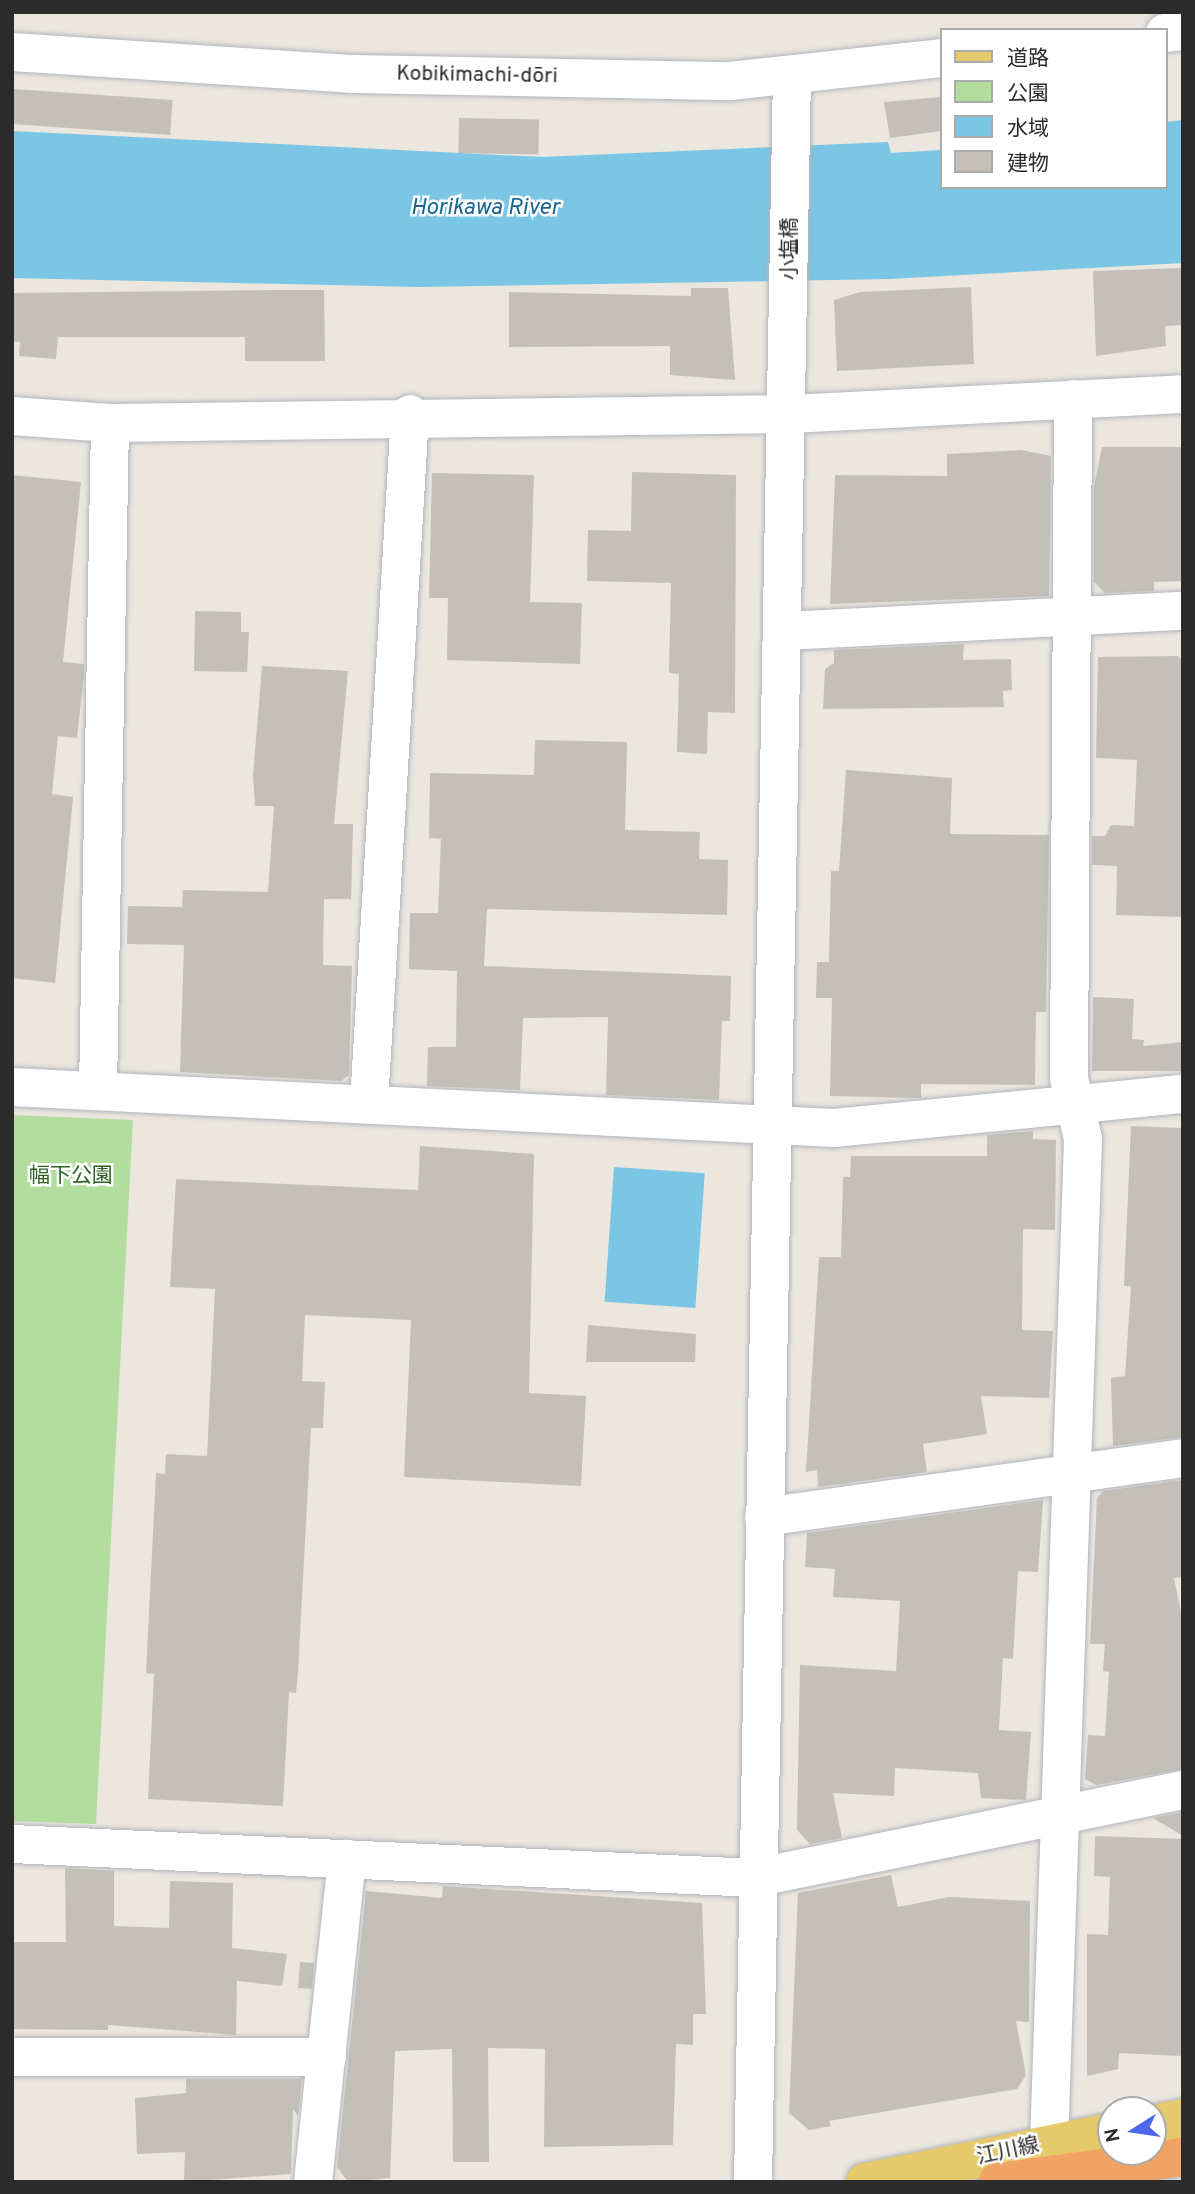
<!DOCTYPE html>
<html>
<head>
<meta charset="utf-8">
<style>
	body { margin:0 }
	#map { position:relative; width:1195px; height:2194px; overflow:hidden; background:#ebe6de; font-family:Overpass,"Noto Sans JP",sans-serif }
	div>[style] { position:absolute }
	.green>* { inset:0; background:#b3dd9f }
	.water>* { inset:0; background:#7ac6e4; transform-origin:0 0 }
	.building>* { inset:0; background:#c4c0b9; transform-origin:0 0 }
	.roads { filter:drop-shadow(0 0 2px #b1b4bd) drop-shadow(0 0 2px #b1b4bd) }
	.street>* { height:38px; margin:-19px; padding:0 19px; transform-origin:19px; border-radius:19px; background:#fff }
	.secondary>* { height:38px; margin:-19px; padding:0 19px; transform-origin:19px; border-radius:19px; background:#fff }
	.primary>* { height:38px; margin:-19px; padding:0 19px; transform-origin:19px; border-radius:19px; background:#e4ca6a }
	.highway>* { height:38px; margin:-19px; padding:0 19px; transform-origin:19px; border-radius:19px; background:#f0a364 }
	span { translate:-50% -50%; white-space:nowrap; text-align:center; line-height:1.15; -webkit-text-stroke:5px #fff; paint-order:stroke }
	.street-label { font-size:21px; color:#2b2b2b }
	.park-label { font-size:21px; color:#2d6121 }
	.water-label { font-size:23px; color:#196590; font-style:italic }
	.frame { position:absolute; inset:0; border:14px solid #2b2b2b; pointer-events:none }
	.legend { position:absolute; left:940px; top:28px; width:228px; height:161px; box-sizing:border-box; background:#fff; border:2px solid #aaa; margin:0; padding:9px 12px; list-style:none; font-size:21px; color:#2b2b2b }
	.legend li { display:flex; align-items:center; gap:14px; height:35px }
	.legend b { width:35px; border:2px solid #aaa }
	.north { position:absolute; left:1097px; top:2096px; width:70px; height:70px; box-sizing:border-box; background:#fff; border:2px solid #aaa; border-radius:50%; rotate:258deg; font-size:19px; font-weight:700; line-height:28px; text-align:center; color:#2b2b2b }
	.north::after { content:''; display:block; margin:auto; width:24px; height:32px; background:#4c67ea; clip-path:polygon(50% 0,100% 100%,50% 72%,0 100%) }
</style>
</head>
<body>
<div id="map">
	<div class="green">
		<i style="clip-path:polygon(12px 1115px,133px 1120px,96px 1824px,12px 1821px)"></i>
	</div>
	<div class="water">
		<i style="clip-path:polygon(1183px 120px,1183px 263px,889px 279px,419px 287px,12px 278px,12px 131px,542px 157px,888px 142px,891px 153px,941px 150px,941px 187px,1165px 187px,1165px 122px)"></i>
		<i style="left:614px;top:1167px;width:91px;height:135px;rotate:4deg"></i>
	</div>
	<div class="building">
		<i style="left:14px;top:89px;width:159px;height:35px;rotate:4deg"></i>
		<i style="clip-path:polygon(941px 97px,941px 131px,890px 138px,884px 102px)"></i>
		<i style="left:459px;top:118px;width:80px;height:35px;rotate:1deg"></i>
		<i style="clip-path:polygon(1183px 268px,1183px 325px,1165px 326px,1166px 346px,1096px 356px,1093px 271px)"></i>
		<i style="clip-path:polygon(971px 287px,974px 364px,837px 371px,834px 300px,860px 292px)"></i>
		<i style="clip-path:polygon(691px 288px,728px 288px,735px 380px,670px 375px,670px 346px,509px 347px,509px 292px,691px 296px)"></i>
		<i style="clip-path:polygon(275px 290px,324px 290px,325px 361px,245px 361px,245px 337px,58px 337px,56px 359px,19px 356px,20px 342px,12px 341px,12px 293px)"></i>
		<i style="clip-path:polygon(1102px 447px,1183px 447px,1183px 581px,1154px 582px,1154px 591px,1105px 593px,1094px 582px,1094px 486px)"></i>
		<i style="clip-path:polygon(1021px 450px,1051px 456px,1049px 596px,830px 604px,835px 475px,947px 476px,947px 454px)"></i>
		<i style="clip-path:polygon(632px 472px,736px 475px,735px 713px,708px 712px,707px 754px,677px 752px,679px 674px,669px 673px,671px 583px,587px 581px,588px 530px,631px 531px)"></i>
		<i style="clip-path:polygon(432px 473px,534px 475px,530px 602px,582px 603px,580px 664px,447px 660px,448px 598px,429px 598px)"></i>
		<i style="clip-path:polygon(12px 475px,81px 482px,63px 662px,84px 664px,84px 674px,77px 738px,58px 736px,52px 794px,73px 797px,55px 983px,12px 978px)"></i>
		<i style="clip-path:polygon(195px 611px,241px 612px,241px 632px,249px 632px,247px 672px,194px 671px)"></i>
		<i style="clip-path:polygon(964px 644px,963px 660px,1011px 659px,1012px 690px,1003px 691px,1004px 707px,823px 709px,825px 669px,834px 663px,834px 650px)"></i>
		<i style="clip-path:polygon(1178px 656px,1183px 661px,1183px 917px,1116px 915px,1117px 866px,1092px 865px,1092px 836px,1105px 836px,1111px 825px,1134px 826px,1137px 760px,1096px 758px,1098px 657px)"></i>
		<i style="clip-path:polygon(262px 666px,348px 671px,334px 824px,353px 824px,351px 899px,324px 899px,323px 965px,352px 966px,349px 1075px,341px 1081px,180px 1072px,184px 945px,127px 944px,128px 906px,182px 907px,183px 890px,268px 892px,274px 806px,255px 806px,253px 776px)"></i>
		<i style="clip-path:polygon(535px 740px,627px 742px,625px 830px,700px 832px,699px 859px,728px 860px,727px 915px,487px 909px,484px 966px,731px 976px,730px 1021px,722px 1021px,719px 1100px,606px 1095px,608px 1017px,523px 1018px,520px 1090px,427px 1086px,428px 1047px,456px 1047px,457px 971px,409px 969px,410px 913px,438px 913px,441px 839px,429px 838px,430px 773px,534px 775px)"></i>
		<i style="clip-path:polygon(846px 770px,952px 778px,950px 834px,1049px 835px,1046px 1012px,1036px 1012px,1035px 1085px,921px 1084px,921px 1098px,830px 1096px,832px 998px,816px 998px,817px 962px,829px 962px,831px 871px,839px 871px)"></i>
		<i style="clip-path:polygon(1093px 997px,1134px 999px,1132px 1039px,1144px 1040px,1143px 1046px,1183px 1042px,1183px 1071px,1092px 1071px)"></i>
		<i style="clip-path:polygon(1131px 1126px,1183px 1128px,1183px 1437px,1113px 1446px,1111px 1378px,1125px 1376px,1131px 1286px,1124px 1286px)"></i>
		<i style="clip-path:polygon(1033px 1131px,1033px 1139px,1056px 1140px,1055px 1230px,1023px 1229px,1022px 1330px,1053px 1331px,1049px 1398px,981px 1396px,987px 1434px,923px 1444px,927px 1472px,818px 1487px,817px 1470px,806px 1472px,819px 1257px,841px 1257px,843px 1177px,850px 1177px,851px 1156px,987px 1156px,987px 1135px)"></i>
		<i style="clip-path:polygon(420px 1146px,534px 1154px,529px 1393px,586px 1396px,581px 1486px,404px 1477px,411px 1320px,305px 1315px,302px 1381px,325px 1382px,323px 1428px,311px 1428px,298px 1673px,296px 1693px,289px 1692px,283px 1806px,148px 1799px,154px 1674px,146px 1673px,156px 1473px,165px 1474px,166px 1454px,207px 1456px,215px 1289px,170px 1287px,176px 1179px,418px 1190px)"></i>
		<i style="clip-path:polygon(588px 1325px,696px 1334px,695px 1362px,586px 1362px)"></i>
		<i style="clip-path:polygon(1183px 1480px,1183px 1577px,1174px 1578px,1183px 1622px,1183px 1769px,1096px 1785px,1085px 1779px,1088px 1735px,1105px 1736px,1109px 1672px,1103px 1671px,1105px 1644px,1090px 1644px,1097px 1498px,1103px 1491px)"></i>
		<i style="clip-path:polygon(1043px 1500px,1038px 1572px,1018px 1571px,1013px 1659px,1003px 1658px,999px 1730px,1031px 1732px,1026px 1800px,981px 1798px,978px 1773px,895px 1768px,894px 1796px,833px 1793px,842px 1838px,810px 1844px,797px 1830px,800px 1665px,896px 1671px,900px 1601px,833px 1597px,835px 1569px,805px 1567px,807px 1533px)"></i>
		<i style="clip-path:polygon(1183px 1812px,1183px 1836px,1153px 1818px)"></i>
		<i style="clip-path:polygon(1095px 1836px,1183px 1839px,1183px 2056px,1119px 2053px,1118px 2069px,1087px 2076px,1087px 1934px,1108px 1935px,1110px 1877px,1094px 1876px)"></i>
		<i style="clip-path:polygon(65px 1868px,114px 1871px,114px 1926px,169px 1928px,170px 1881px,233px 1883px,232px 1948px,287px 1954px,282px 1986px,237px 1981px,236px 2035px,108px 2025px,108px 2030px,12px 2029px,12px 1942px,66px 1942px)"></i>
		<i style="clip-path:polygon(891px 1875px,898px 1907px,949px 1897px,1030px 1901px,1029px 2022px,1016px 2021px,1026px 2075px,1017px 2089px,829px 2121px,831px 2126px,809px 2130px,789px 2113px,798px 1893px)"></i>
		<i style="clip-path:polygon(443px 1886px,702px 1903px,706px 2014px,693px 2014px,693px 2045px,676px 2044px,673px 2145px,544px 2147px,545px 2049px,488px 2048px,489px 2162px,453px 2162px,452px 2049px,395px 2051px,390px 2178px,348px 2182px,337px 2167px,366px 1891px,442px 1898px)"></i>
		<i style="left:300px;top:1962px;width:14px;height:26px;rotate:4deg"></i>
		<i style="clip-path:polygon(186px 2079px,302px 2079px,298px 2116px,293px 2109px,291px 2174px,184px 2182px,185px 2152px,137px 2154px,135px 2098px,186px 2093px)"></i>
	</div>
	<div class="roads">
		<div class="street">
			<i style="left:784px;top:631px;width:400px;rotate:-2.9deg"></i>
			<i style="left:12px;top:1087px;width:823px;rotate:2.86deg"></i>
			<i style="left:834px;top:1128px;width:351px;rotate:-5.6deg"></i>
			<i style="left:98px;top:1090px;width:667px;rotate:-88.97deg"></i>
			<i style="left:369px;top:1103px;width:690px;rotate:-86.59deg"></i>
			<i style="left:764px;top:1517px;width:423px;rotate:-8deg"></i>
			<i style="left:12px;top:1844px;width:743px;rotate:2.62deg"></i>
			<i style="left:754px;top:1878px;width:438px;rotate:-11.6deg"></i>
			<i style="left:12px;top:2057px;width:315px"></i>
			<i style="left:1049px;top:2144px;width:1006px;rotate:-88.06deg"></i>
			<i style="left:1083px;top:1139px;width:63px;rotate:-102.9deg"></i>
			<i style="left:1069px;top:1078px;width:679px;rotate:-89.66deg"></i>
			<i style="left:313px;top:2182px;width:325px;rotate:-84deg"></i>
		</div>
		<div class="secondary">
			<i style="left:1165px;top:33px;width:18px;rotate:-6deg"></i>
			<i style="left:12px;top:52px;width:343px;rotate:3.7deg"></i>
			<i style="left:354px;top:74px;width:376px;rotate:1.1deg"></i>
			<i style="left:730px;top:81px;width:212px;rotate:-6.2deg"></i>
			<i style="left:12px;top:416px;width:98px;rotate:4.1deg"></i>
			<i style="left:110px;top:423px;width:680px;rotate:-0.76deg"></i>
			<i style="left:790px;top:414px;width:394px;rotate:-2.9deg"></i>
			<i style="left:753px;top:2182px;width:2107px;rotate:-88.94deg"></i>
		</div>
		<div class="primary">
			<i style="left:1153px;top:2124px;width:31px;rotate:-11deg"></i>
			<i style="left:865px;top:2182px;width:251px;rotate:-11.5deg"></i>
		</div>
		<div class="highway">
			<i style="left:998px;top:2182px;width:187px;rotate:-7.7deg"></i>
		</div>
	</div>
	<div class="street-label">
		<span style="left:477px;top:76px;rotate:1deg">Kobikimachi-dōri</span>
		<span style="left:791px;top:249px;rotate:-90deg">小塩橋</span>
		<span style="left:1008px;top:2152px;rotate:-12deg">江川線</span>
	</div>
	<div class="park-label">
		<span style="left:71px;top:1177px">幅下公園</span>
	</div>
	<div class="water-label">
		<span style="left:485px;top:209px">Horikawa River</span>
	</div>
	<div class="frame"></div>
	<ul class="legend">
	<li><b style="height:9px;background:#e4ca6a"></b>道路</li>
	<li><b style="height:19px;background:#b3dd9f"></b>公園</li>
	<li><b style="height:19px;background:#7ac6e4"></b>水域</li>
	<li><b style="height:19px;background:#c4c0b9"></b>建物</li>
	</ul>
	<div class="north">N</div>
</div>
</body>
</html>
